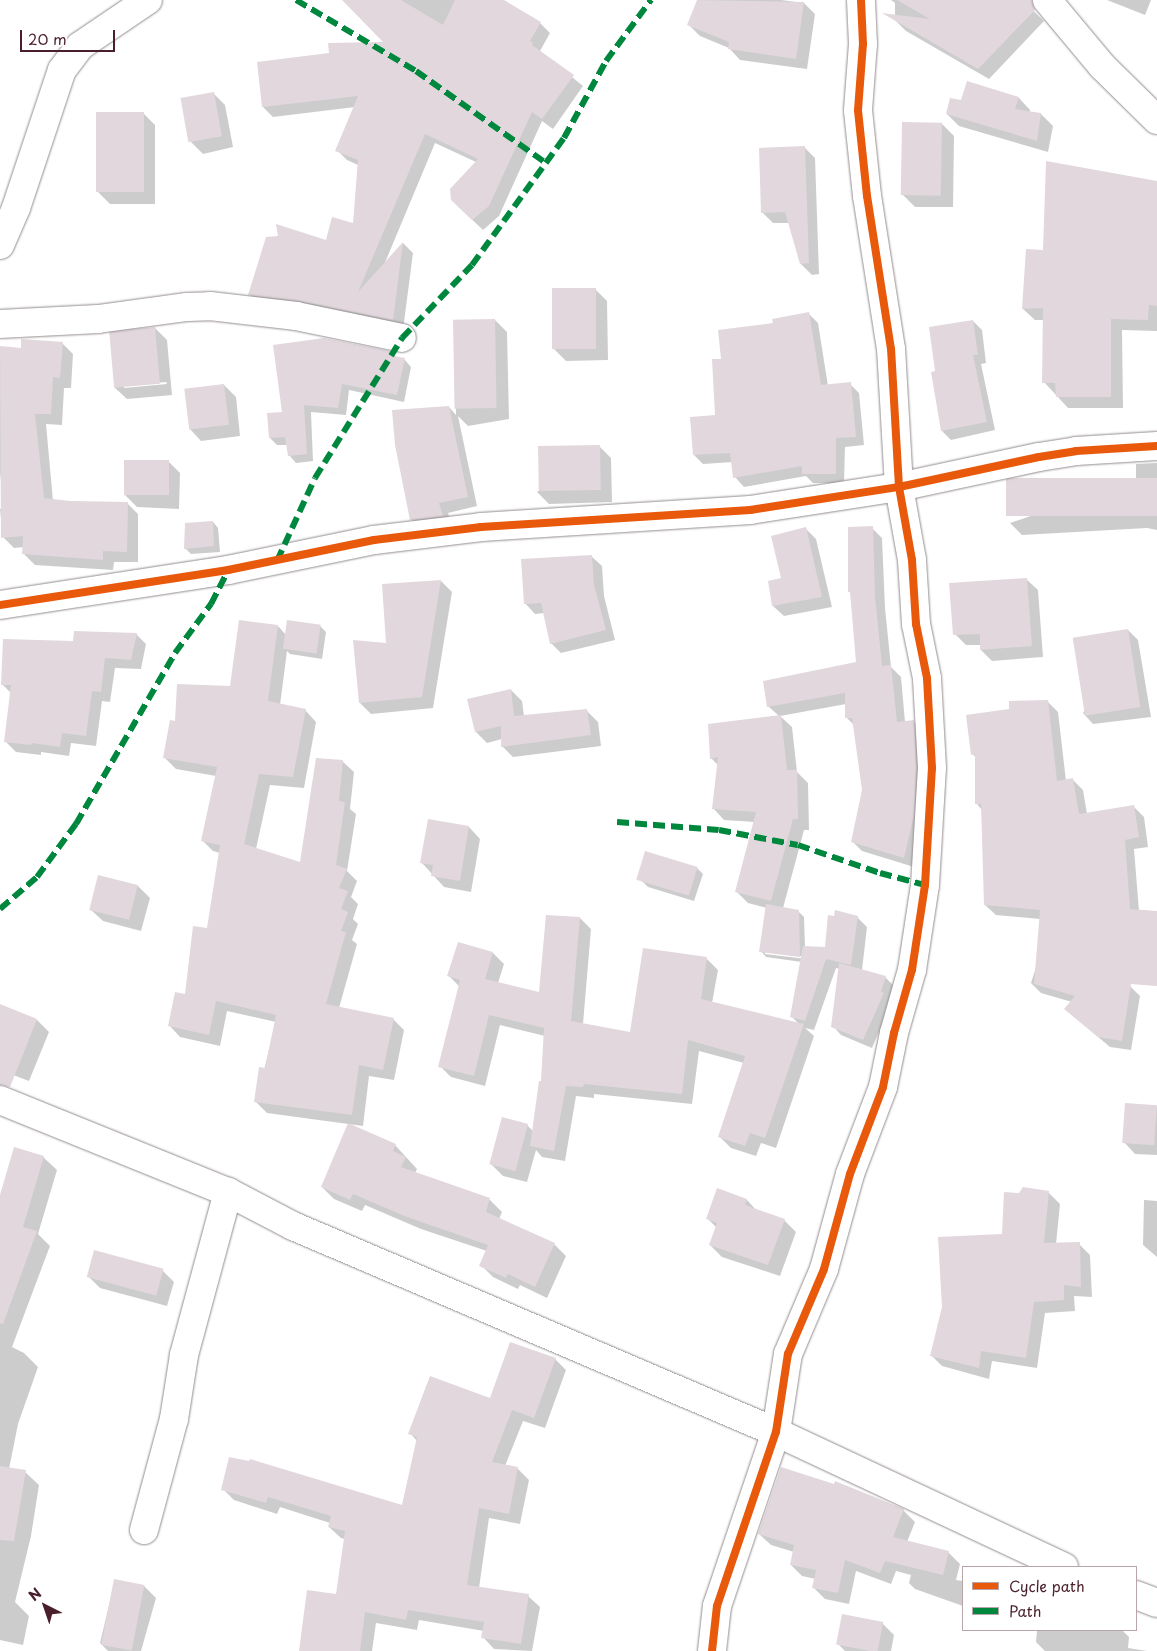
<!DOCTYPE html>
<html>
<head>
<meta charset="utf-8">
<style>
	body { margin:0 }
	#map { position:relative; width:1157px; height:1651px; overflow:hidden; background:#fff; font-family:"Playpen Sans",sans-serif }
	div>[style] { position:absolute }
	.shadow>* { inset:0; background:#0003 }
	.building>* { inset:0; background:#e1d7dd; transform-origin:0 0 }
	.roads { filter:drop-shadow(0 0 1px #948c8e) drop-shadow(0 0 1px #948c8e) }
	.minor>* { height:28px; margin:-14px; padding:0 14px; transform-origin:14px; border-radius:14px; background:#fff }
	.quiet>* { height:6px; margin-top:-3px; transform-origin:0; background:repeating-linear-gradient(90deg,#00873e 0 12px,transparent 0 18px) }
	.cycleway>* { height:8px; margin:-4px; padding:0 4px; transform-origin:4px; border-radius:4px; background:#e8590c }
	span { translate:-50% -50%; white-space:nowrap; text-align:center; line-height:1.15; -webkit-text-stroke:4px #fff; paint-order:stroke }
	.legend { position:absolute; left:962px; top:1566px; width:175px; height:65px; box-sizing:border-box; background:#fff; border:1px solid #b7a5aa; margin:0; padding:6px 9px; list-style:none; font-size:15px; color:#4a1f2b }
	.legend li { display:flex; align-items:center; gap:10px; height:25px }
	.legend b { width:25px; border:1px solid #b7a5aa }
	.north { position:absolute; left:20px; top:1581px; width:50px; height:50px; -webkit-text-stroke:4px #fff; paint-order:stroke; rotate:319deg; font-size:14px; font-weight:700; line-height:20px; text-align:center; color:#4a1f2b }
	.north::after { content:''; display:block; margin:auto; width:18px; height:22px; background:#4a1f2b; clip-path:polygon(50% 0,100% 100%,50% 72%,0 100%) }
	.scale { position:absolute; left:20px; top:30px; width:95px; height:22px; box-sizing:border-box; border:2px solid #4a1f2b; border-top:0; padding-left:6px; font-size:15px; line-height:18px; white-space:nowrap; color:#4a1f2b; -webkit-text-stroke:4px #fff; paint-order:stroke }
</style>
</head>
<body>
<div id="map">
	<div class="shadow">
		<i style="clip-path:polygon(349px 0,487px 0,540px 23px,550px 33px,540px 51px,583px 86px,553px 129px,542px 121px,499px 216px,483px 230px,462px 210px,476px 162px,435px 143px,384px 265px,403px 243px,413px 253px,403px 330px,259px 304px,249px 294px,354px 225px,358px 165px,347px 160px,337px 150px,355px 107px,273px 117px,263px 107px,330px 55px,386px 43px)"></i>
		<i style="clip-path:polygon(698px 0,781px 0,804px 3px,815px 14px,807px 69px,740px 60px,729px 48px,700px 36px,689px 25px)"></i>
		<i style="clip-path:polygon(891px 0,1022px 0,1044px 21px,989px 79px,906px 31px,895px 20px,895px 3px)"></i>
		<i style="clip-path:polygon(1107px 0,1151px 0,1145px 15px)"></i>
		<i style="clip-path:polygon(213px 93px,225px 105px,233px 147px,203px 154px,191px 142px)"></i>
		<i style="clip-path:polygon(1019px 98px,1030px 110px,1030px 113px,1041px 114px,1053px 126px,1048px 152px,959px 126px,947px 114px,962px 101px)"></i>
		<i style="clip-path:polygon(143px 113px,155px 125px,155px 204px,110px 204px,98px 192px)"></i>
		<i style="clip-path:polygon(942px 124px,954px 136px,953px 207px,915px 207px,903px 195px)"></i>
		<i style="clip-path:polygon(804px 147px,815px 158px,819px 274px,812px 275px,801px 264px,789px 223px,773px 223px,762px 212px)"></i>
		<i style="clip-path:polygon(1157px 182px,1157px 331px,1122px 330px,1123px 408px,1068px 408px,1044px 382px,1044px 320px,1035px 320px,1023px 309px,1044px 251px)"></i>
		<i style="clip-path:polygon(595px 289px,607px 301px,608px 360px,566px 361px,554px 349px)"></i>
		<i style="clip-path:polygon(809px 314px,818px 323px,828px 386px,850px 384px,859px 393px,864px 445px,845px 447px,844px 483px,813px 483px,806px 476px,744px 487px,735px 477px,733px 462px,703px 464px,694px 455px,716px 416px,722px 360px,774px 325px)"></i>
		<i style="clip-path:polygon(495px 320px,507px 332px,509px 419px,468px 426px,458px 416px,477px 506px,448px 513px,452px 525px,421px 529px,411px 519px,449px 407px,456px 415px,455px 321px)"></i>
		<i style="clip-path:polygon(973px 321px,982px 330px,986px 363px,981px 364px,995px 430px,951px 440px,942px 431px,932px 373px,936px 373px)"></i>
		<i style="clip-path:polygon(evenodd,155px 328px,167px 340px,172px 395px,127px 399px,115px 388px,155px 328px,166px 382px,167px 384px,124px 388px,124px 386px,166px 382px)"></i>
		<i style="clip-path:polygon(62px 343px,73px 354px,71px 388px,64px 388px,62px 425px,46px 424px,53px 501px,127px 503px,138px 514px,138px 562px,114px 562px,113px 570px,35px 565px,24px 554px,24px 547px,14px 548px,3px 537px,0 509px,4px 508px,0 472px,0 348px,22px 349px)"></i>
		<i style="clip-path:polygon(389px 353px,394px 357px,404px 359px,411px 367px,404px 402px,349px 390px,346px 415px,311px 412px,313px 461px,296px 463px,289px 455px,288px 445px,277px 445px,270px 438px,283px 413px)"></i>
		<i style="clip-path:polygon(224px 385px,236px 397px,240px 436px,201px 441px,190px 429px)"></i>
		<i style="clip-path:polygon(599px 446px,611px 458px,612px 502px,549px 504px,537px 492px)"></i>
		<i style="clip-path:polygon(168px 461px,180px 473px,179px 509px,137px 507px,125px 495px)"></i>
		<i style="clip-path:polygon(1157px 463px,1157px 530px,1147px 528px,1022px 535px,1010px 523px,1136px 480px,1136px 464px)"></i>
		<i style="clip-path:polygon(213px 522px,218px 528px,220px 552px,191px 554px,185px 548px)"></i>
		<i style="clip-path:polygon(evenodd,872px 528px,882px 538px,885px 608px,891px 667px,901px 677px,905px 722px,913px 721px,923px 731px,914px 867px,862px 851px,852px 841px,863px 790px,854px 725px,847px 718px,846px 704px,780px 716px,792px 727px,797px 772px,808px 783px,809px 830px,804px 830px,783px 908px,798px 911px,804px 917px,805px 947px,826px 948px,857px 917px,867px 927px,862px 970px,885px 977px,894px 986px,892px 1002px,872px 1048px,841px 1035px,833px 1026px,840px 969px,836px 968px,814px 1030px,805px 1028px,814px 1036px,776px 1148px,761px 1143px,756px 1156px,731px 1148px,720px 1137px,744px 1063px,699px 1051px,692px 1104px,594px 1094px,594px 1098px,576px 1096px,565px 1161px,542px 1157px,536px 1150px,527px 1182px,503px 1176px,491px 1164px,527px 1125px,533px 1131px,543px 1083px,545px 1036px,500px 1025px,485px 1086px,451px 1077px,440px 1066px,460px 987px,449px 976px,493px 953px,504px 964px,498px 983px,540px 993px,580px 918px,591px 929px,583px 1024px,631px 1033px,707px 959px,718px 970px,712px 1003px,799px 1024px,792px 1017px,802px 962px,766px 957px,761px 951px,767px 908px,748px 903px,736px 891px,755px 822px,724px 820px,713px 808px,718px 765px,711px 758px,779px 716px,768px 706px,858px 663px,851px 594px,849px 591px,872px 528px,765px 951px,806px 957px,806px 959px,765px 954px,765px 951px)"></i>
		<i style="clip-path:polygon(806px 529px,816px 539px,832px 607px,784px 616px,773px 606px,782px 579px)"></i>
		<i style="clip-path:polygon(591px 556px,602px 566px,604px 596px,615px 640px,561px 653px,551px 643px,544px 613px,535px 614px,525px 603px)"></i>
		<i style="clip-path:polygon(1026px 579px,1038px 590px,1043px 657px,992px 661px,981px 650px,981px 645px,966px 645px,955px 634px)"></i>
		<i style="clip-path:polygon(441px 581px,452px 592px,433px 708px,371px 714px,360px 703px,387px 644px)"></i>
		<i style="clip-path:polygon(278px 626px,286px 635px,320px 626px,326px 632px,322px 659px,290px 654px,287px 651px,280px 705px,305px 710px,316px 722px,304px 788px,270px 785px,256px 849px,301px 863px,342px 761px,354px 772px,350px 809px,356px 814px,347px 871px,357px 881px,351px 897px,358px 904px,353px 919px,358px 924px,352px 940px,357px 944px,339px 1008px,393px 1019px,404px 1030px,394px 1080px,369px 1076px,363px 1126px,267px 1113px,256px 1102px,276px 1022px,227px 1011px,220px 1046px,180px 1037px,169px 1025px,186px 996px,208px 929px,220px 853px,213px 851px,202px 840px,216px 776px,176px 769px,165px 758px,177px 722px,232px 687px)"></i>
		<i style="clip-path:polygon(1128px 630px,1138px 640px,1151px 717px,1093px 724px,1083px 713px)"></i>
		<i style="clip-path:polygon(136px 634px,146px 644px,141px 669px,115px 668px,110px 702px,102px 701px,96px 746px,71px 743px,69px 756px,41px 752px,41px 755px,16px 752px,6px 742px,11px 693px,2px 684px,75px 643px)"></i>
		<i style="clip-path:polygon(511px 690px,522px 701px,524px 716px,587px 711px,598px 722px,601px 746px,513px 757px,502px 746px,502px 739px,487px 743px,476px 732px)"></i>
		<i style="clip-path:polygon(1048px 702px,1058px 712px,1066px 781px,1073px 780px,1083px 790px,1087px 814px,1134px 807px,1144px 817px,1148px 847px,1134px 849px,1139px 911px,1157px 912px,1157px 980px,1111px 981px,1130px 986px,1140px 996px,1131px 1050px,1110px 1047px,1065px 1009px,1072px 1002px,1041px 993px,1031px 983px,1037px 964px,1040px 919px,996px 915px,985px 905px,982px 810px,977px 804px,976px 758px,973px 754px,1010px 710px)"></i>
		<i style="clip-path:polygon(469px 827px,480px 839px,471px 892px,444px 887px,422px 863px)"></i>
		<i style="clip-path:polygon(697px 868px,703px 874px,694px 901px,648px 887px,642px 881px)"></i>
		<i style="clip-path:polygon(138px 886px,150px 898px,141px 931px,103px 921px,91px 910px)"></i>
		<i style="clip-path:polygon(0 1005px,37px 1020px,49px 1032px,29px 1081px,0 1070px)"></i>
		<i style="clip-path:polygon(1126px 1105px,1157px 1107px,1157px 1155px,1135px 1154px,1124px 1142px)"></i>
		<i style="clip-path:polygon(395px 1145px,417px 1169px,415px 1173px,490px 1200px,502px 1212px,499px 1219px,554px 1244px,566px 1256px,547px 1298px,520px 1285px,518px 1289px,493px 1277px,481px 1265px,487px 1251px,421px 1229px,365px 1205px,362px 1211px,334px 1199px,322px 1187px)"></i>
		<i style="clip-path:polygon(43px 1157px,57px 1170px,38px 1234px,50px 1246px,12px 1347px,24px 1353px,38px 1367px,18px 1424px,9px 1469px,25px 1472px,39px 1485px,31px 1536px,15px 1602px,29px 1616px,23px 1645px,0 1640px,0 1199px)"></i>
		<i style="clip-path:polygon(718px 1190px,747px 1200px,757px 1211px,784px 1220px,796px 1232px,780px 1276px,722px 1257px,710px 1245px,717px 1228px,708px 1219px)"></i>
		<i style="clip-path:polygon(1048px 1192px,1060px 1204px,1056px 1244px,1079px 1244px,1090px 1255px,1092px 1297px,1074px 1296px,1075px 1311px,1045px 1313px,1037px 1368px,992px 1361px,989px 1379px,942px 1366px,931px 1355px,1003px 1235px)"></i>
		<i style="clip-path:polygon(1144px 1200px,1157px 1201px,1157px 1257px,1143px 1245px)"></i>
		<i style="clip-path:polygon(162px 1270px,174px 1282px,167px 1306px,100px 1288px,88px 1276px)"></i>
		<i style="clip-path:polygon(555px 1359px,566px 1370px,545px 1428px,523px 1421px,505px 1466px,518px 1469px,529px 1480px,520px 1524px,489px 1518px,479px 1588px,528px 1596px,540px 1607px,532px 1651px,494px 1649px,483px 1637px,484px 1631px,419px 1620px,417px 1630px,376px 1623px,372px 1651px,300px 1651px,337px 1595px,345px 1539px,341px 1538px,329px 1527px,330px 1523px,280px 1507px,277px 1514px,234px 1500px,223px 1489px,402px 1507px,417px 1441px,410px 1433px,491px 1400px)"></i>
		<i style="clip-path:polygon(903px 1510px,915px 1522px,907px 1542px,948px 1552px,960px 1564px,956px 1580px,963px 1581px,963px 1606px,915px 1589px,909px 1583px,911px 1575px,896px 1571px,891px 1584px,856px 1571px,849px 1604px,825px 1599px,814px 1588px,816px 1579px,802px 1576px,791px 1565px,794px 1552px,771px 1545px,759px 1534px)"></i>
		<i style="clip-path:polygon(115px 1580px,144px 1586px,156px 1598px,141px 1651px,108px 1651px,100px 1643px)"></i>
		<i style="clip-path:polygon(882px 1623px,894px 1635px,891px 1651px,845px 1651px,838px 1644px)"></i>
		<i style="clip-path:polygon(1037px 1630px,1122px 1630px,1129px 1637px,1128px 1648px,1147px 1651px,1045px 1651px,1036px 1642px)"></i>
	</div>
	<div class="building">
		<i style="clip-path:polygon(342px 0,401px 0,443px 25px,455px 0,504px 0,541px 22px,530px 41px,533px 43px,532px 45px,574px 75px,542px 119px,532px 112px,489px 206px,472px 220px,451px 200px,450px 189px,478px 159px,425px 134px,358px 292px,403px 242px,393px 320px,299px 301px,248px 295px,266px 237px,278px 236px,276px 224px,326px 240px,332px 217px,353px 223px,358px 160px,335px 151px,358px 96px,262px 107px,257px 62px,329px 53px,328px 43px,383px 42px)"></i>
		<i style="clip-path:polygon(697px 0,804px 2px,796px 59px,728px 49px,729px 42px,687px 25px)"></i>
		<i style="clip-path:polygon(897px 0,1032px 0,1035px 10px,978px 69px,882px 13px,930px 19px)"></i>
		<i style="clip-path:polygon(967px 81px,1019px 97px,1015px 109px,1041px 113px,1037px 141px,946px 114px,950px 98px,961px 100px)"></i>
		<i style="left:214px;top:92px;width:45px;height:34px;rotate:80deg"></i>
		<i style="left:96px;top:112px;width:48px;height:80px"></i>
		<i style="left:902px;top:122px;width:40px;height:73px;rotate:1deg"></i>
		<i style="clip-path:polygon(805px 146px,809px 263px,800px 264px,785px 212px,761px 213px,759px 148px)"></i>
		<i style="clip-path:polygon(1046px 161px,1157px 181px,1157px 306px,1149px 305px,1148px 320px,1111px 319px,1111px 397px,1056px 397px,1055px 383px,1042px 383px,1043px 308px,1022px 309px,1026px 249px,1043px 250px)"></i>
		<i style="left:596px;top:288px;width:61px;height:44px;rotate:90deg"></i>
		<i style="clip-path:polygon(809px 312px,821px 385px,851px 382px,856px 437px,836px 438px,836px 474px,802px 474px,802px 466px,733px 478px,730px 453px,693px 455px,690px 417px,715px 415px,712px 359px,721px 359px,718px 330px,773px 323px,772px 319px)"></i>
		<i style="left:495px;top:319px;width:89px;height:42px;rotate:89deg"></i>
		<i style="clip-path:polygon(973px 320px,978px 355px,973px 355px,987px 422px,941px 431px,931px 372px,935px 371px,929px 327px)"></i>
		<i style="left:155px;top:327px;width:57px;height:46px;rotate:85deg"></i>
		<i style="clip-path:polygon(324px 338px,390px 351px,389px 355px,405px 358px,397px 395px,342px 384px,338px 408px,304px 405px,307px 454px,288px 456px,285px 437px,269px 438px,267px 413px,282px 412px,273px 345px)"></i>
		<i style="clip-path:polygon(21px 339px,63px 342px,60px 378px,53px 377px,51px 414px,35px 414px,44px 498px,70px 501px,128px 502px,127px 552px,103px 551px,103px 560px,22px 554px,23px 536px,1px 538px,0 346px,21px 348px)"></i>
		<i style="left:224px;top:384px;width:41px;height:40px;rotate:83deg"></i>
		<i style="clip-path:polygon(449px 406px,468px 497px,439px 503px,443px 516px,410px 520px,395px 445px,392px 410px)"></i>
		<i style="left:600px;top:445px;width:45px;height:62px;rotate:89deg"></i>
		<i style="left:124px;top:460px;width:45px;height:35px"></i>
		<i style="left:1157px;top:478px;width:38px;height:151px;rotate:90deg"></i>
		<i style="clip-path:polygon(213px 521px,214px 546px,184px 549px,185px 523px)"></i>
		<i style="clip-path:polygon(873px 526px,875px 597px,882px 666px,891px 665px,897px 722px,914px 720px,916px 768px,914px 815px,904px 858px,851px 842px,862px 790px,852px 718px,845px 718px,845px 693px,767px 707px,763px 681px,856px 662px,850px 592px,848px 592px,848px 527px)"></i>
		<i style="clip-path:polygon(806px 527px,822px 597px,772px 606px,768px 581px,781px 578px,771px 536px)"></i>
		<i style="clip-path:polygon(592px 555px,594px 585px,606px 630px,550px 644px,541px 603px,524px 604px,521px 559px)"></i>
		<i style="clip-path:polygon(1027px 578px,1032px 646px,980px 650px,980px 634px,953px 635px,949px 583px)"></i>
		<i style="clip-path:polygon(441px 580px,422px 697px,359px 703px,353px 640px,386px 643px,382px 584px)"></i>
		<i style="clip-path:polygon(239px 620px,278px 625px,268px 701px,306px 709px,293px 777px,259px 774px,244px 844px,300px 862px,316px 758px,343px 760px,339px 801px,345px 802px,336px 865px,347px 869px,339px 888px,348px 891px,341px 909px,348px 912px,341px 931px,346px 932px,326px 1004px,394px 1018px,383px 1070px,359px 1065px,352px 1115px,254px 1102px,259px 1067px,265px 1068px,276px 1015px,216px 1001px,209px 1035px,168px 1026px,175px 992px,185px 994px,193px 926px,207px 928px,220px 845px,201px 841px,217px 767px,163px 758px,170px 720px,175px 721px,177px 684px,230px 686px)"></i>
		<i style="left:287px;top:620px;width:34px;height:29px;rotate:8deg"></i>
		<i style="left:1128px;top:629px;width:79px;height:56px;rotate:81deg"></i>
		<i style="clip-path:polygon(74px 631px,137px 633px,131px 660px,105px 658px,101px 692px,92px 691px,86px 736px,62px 733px,60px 747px,32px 743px,31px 745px,4px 742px,11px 685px,1px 685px,3px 639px,73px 641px)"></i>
		<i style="clip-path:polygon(511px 689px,514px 716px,587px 709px,591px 735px,501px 747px,501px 726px,475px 732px,467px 699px)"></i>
		<i style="clip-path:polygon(1048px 700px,1057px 781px,1073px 778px,1079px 814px,1134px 805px,1139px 837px,1125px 840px,1130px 909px,1157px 911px,1157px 986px,1131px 984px,1122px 1041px,1098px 1037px,1064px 1009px,1075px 996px,1034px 984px,1040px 910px,984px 905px,981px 804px,975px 804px,975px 754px,971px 755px,966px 715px,1009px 709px,1009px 701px)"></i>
		<i style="clip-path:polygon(781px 715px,787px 770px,797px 770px,798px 819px,793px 819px,771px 901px,735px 892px,756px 812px,712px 809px,718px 757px,710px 759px,708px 724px)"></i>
		<i style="clip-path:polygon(428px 819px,469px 826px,460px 881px,431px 876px,433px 865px,420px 863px)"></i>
		<i style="left:645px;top:851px;width:55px;height:30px;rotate:17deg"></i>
		<i style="left:98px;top:875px;width:41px;height:36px;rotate:14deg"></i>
		<i style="clip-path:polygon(766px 904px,799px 910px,800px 957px,759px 952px)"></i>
		<i style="clip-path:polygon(835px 910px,858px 916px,851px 965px,826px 959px,805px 1021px,790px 1017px,803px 946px,825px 947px,828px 915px,834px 916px)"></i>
		<i style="clip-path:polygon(546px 915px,580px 917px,571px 1021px,630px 1032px,643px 948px,707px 957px,701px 999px,804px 1024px,765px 1138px,750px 1133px,745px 1146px,718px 1137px,745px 1056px,688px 1040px,682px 1094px,584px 1084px,583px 1087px,566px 1086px,554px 1151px,530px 1146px,539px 1081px,541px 1081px,544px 1028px,489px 1015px,474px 1076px,438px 1067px,460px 980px,447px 976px,458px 942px,493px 952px,485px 979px,539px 992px)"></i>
		<i style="clip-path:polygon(839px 963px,886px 976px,881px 992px,884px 993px,863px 1040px,831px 1027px)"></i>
		<i style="clip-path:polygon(0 1004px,37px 1019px,10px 1087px,0 1085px)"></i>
		<i style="left:1125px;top:1103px;width:32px;height:40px;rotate:4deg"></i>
		<i style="left:502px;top:1117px;width:27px;height:49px;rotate:15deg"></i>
		<i style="clip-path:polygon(348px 1123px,396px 1144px,393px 1151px,406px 1157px,401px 1167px,490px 1198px,486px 1212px,555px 1243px,535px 1287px,508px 1274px,506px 1278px,479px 1266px,488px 1245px,407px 1217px,353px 1194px,350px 1200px,321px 1187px)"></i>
		<i style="clip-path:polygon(14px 1147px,44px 1156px,23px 1227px,37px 1231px,3px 1324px,0 1323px,0 1195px)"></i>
		<i style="clip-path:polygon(1023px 1187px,1049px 1191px,1044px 1243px,1080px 1242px,1081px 1287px,1064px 1285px,1064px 1300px,1034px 1302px,1026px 1358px,981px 1351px,979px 1368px,930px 1356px,942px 1307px,938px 1237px,1002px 1234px,1004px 1192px,1019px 1193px)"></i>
		<i style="clip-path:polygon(717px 1188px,747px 1199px,745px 1205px,785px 1219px,768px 1265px,709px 1245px,717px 1223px,706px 1219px)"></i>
		<i style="left:94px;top:1250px;width:72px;height:28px;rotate:15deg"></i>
		<i style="clip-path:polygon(510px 1342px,556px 1358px,534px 1418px,512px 1410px,492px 1462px,518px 1467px,509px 1514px,479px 1508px,467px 1585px,529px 1594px,521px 1644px,481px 1638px,484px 1622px,408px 1610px,406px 1620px,365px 1612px,360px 1651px,299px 1651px,307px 1590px,336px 1594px,345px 1531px,328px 1527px,331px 1516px,268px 1497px,266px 1503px,221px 1490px,229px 1457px,249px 1461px,250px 1459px,402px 1505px,417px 1437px,408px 1434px,430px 1376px,490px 1398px)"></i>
		<i style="clip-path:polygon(0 1466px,26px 1470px,14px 1541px,0 1540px)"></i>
		<i style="clip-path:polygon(781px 1467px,834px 1484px,835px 1481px,904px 1509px,893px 1537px,949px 1551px,943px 1575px,885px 1561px,880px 1573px,845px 1560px,838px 1593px,812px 1588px,816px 1570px,790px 1565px,794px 1545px,758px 1534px)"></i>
		<i style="left:114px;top:1579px;width:31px;height:67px;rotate:11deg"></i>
		<i style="left:842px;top:1614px;width:42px;height:31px;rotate:11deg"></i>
	</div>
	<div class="roads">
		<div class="minor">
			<i style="left:1047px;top:0;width:86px;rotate:50.2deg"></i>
			<i style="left:1102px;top:66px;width:77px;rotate:44.5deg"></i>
			<i style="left:0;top:245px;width:40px;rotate:-66.6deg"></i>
			<i style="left:16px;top:208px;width:145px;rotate:-71.6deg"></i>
			<i style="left:62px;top:70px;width:30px;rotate:-53deg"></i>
			<i style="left:80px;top:46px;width:82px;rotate:-34.1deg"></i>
			<i style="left:0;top:324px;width:98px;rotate:-2.9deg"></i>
			<i style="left:98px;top:319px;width:90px;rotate:-7.7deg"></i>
			<i style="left:187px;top:307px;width:23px;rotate:-2deg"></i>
			<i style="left:210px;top:306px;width:87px;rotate:6.6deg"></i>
			<i style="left:296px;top:316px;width:108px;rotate:11.7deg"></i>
			<i style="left:0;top:605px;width:231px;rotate:-8.7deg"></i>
			<i style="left:228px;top:570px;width:149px;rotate:-11.6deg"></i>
			<i style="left:374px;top:540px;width:108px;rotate:-6.9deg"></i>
			<i style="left:481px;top:527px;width:270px;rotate:-3.6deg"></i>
			<i style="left:750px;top:510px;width:151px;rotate:-8.8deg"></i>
			<i style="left:899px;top:487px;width:143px;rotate:-12.1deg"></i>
			<i style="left:1039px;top:457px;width:37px;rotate:-9deg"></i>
			<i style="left:1076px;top:451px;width:81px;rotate:-3.5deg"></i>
			<i style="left:0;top:1100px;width:246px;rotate:22deg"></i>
			<i style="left:228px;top:1192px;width:73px;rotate:27.6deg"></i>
			<i style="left:293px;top:1226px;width:525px;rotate:23.1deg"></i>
			<i style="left:776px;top:1432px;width:318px;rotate:25.1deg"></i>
			<i style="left:144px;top:1530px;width:115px;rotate:-74.9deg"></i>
			<i style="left:174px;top:1419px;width:65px;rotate:-81.1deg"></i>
			<i style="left:184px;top:1355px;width:169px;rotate:-74.9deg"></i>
			<i style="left:1136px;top:1595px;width:22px;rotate:21deg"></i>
			<i style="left:712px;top:1651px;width:45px;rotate:-83.7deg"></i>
			<i style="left:717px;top:1606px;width:184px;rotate:-71.3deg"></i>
			<i style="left:776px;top:1432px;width:79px;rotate:-81.3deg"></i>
			<i style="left:788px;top:1354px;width:92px;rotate:-67deg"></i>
			<i style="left:824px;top:1269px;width:98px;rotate:-74.7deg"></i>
			<i style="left:850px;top:1174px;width:93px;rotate:-69.2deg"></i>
			<i style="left:883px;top:1087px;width:55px;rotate:-78.5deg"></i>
			<i style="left:894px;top:1033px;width:66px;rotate:-74.1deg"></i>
			<i style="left:912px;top:970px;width:86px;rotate:-81.3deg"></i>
			<i style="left:925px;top:885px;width:117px;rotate:-86.6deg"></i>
			<i style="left:932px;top:768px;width:90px;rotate:-93.2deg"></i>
			<i style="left:927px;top:678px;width:55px;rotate:-101.5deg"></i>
			<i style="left:916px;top:624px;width:64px;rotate:-93.6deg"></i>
			<i style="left:912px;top:560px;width:74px;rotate:-100.1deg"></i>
			<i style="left:899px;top:487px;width:138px;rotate:-93.3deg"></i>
			<i style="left:891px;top:349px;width:155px;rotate:-98.9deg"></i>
			<i style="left:867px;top:196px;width:86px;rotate:-96deg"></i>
			<i style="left:858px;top:110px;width:66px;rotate:-85.7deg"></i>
			<i style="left:863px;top:44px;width:44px;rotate:-92.6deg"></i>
		</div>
	</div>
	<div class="quiet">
		<i style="left:296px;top:0;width:139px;rotate:30.6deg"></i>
		<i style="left:416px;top:71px;width:159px;rotate:35.3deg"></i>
		<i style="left:277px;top:561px;width:91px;rotate:-65.4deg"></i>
		<i style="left:315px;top:478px;width:165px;rotate:-58.1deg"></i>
		<i style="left:402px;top:338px;width:101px;rotate:-46.2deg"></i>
		<i style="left:472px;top:265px;width:157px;rotate:-54.1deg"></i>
		<i style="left:564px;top:138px;width:88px;rotate:-61.4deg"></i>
		<i style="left:606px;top:61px;width:76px;rotate:-53.6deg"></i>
		<i style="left:617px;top:822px;width:102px;rotate:4.5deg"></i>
		<i style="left:719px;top:830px;width:80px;rotate:10.8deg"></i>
		<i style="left:798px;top:845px;width:87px;rotate:18.9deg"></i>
		<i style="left:880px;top:873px;width:47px;rotate:14.9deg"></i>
		<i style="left:0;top:909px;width:49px;rotate:-40.9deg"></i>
		<i style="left:37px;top:877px;width:66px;rotate:-53.7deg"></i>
		<i style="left:76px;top:824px;width:198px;rotate:-59.9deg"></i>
		<i style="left:175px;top:653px;width:61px;rotate:-53.7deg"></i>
		<i style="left:211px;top:604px;width:38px;rotate:-63deg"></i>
	</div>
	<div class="cycleway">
		<i style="left:0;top:605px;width:231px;rotate:-8.7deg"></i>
		<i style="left:228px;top:570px;width:149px;rotate:-11.6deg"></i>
		<i style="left:374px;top:540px;width:108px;rotate:-6.9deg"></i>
		<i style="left:481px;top:527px;width:270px;rotate:-3.6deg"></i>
		<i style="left:750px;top:510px;width:151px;rotate:-8.8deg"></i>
		<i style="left:899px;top:487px;width:143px;rotate:-12.1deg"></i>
		<i style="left:1039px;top:457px;width:37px;rotate:-9deg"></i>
		<i style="left:1076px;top:451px;width:81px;rotate:-3.5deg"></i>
		<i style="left:712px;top:1651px;width:45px;rotate:-83.7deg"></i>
		<i style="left:717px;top:1606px;width:184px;rotate:-71.3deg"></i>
		<i style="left:776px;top:1432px;width:79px;rotate:-81.3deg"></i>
		<i style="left:788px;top:1354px;width:92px;rotate:-67deg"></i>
		<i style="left:824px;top:1269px;width:98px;rotate:-74.7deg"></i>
		<i style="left:850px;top:1174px;width:93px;rotate:-69.2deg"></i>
		<i style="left:883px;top:1087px;width:55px;rotate:-78.5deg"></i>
		<i style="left:894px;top:1033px;width:66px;rotate:-74.1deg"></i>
		<i style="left:912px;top:970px;width:86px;rotate:-81.3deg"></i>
		<i style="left:925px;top:885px;width:117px;rotate:-86.6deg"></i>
		<i style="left:932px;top:768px;width:90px;rotate:-93.2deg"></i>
		<i style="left:927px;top:678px;width:55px;rotate:-101.5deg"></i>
		<i style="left:916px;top:624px;width:64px;rotate:-93.6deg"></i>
		<i style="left:912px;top:560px;width:74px;rotate:-100.1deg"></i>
		<i style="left:899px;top:487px;width:138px;rotate:-93.3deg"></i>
		<i style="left:891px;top:349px;width:155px;rotate:-98.9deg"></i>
		<i style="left:867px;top:196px;width:86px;rotate:-96deg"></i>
		<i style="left:858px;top:110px;width:66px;rotate:-85.7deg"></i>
		<i style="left:863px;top:44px;width:44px;rotate:-92.6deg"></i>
	</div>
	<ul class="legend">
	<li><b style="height:6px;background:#e8590c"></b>Cycle path</li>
	<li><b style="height:6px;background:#00873e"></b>Path</li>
	</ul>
	<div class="north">N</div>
	<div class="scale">20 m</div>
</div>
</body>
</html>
